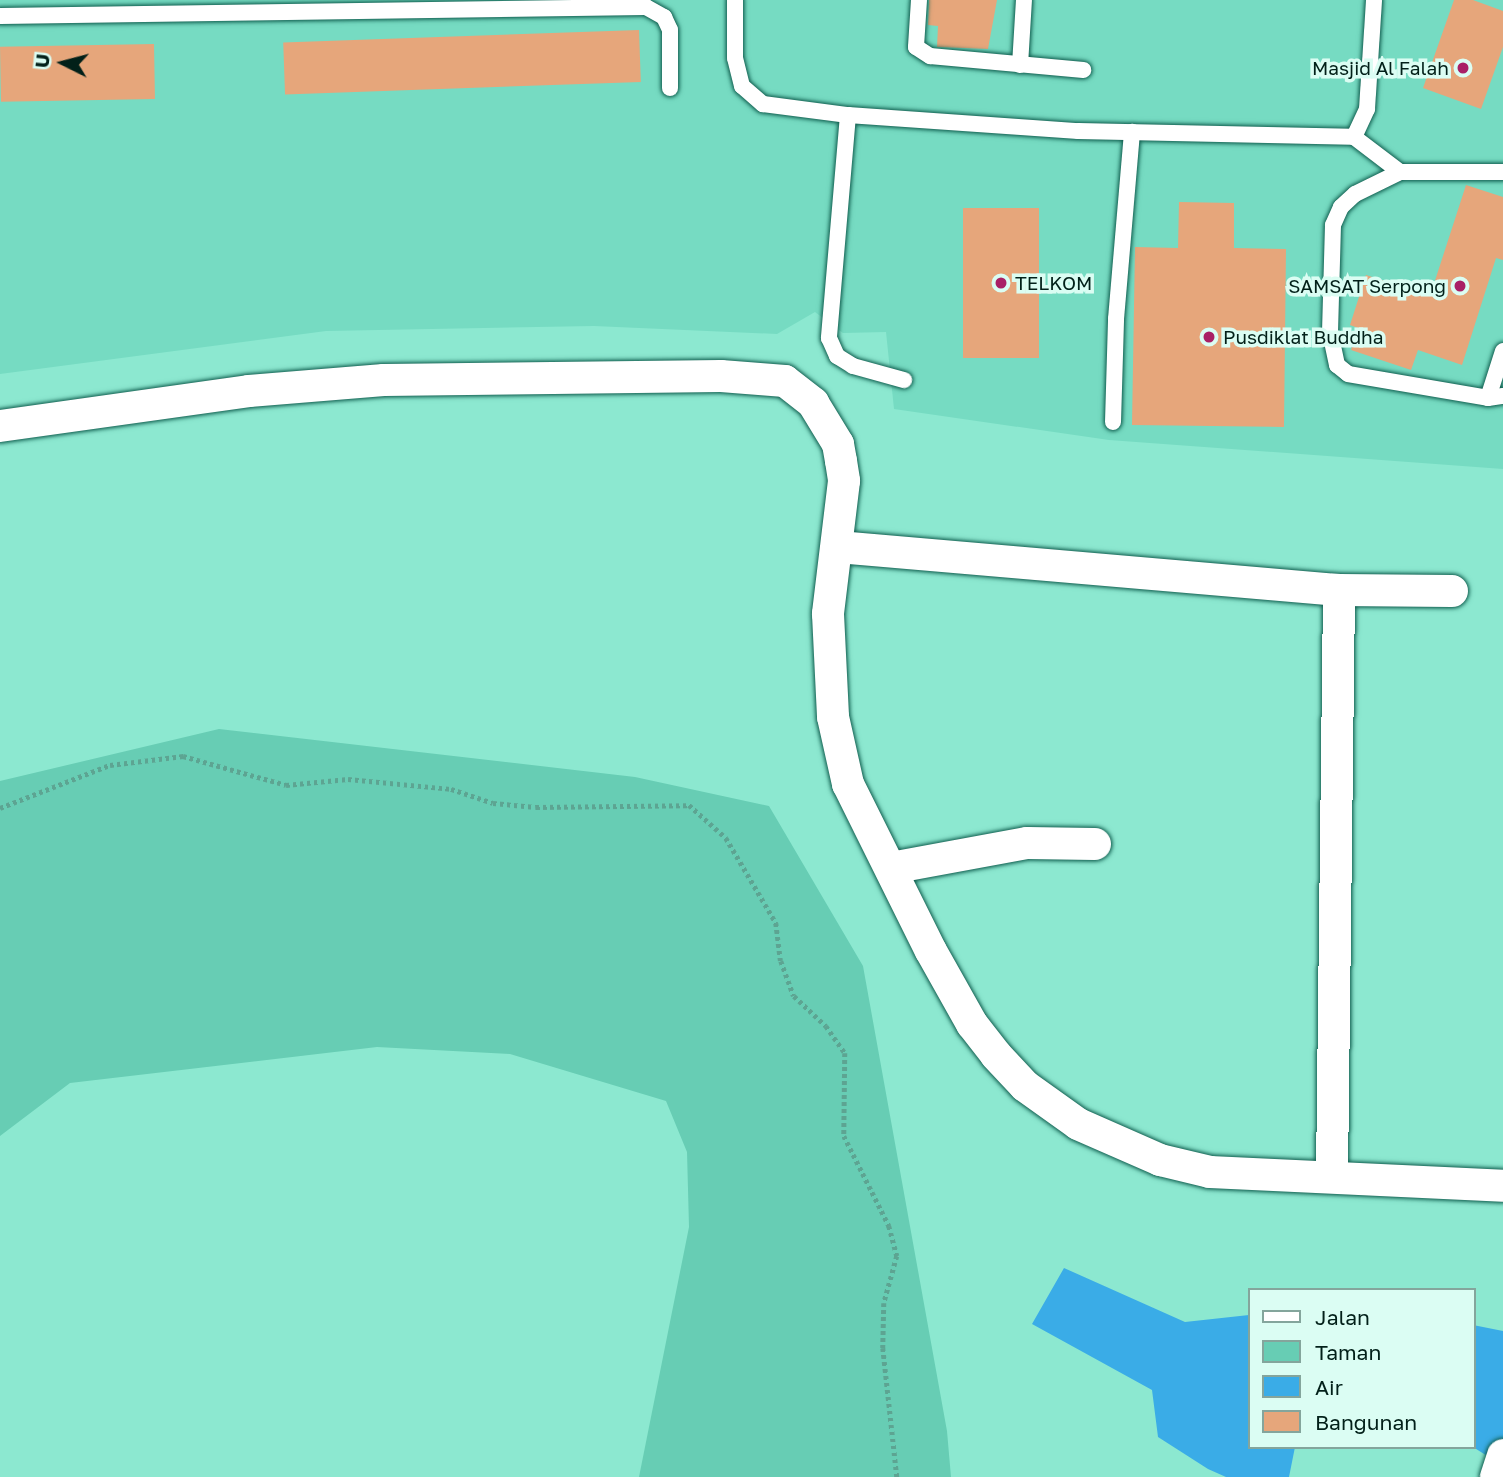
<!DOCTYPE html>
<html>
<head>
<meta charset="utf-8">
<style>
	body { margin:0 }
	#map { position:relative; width:1503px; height:1477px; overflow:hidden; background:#8ce8d0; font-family:"Golos Text",sans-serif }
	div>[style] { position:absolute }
	.built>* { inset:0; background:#76dbc2 }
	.green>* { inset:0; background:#67cdb4 }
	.water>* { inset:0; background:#3aace7 }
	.building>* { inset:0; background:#e6a67b; transform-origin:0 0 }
	.path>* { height:4.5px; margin-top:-2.25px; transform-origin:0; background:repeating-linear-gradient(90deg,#5da492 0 3.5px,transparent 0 7px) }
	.roads { filter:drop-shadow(0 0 2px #105e4f) drop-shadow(0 0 2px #105e4f) }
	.service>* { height:16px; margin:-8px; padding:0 8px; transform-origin:8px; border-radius:8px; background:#fff }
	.minor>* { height:32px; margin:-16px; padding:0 16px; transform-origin:16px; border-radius:16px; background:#fff }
	.dots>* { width:19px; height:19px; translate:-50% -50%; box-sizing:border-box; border:4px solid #dbfdf3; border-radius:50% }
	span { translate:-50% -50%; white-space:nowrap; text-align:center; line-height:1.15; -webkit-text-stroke:7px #dbfdf3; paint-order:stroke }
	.poi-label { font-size:19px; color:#022019 }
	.right { translate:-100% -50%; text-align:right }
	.left { translate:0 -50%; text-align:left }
	.legend { position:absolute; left:1248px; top:1288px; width:228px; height:161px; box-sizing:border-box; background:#dbfdf3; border:2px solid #84a59c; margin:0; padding:9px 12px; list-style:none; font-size:21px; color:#022019 }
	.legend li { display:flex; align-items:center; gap:14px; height:35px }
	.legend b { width:35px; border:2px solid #84a59c }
	.north { position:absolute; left:28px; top:28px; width:70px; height:70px; -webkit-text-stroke:5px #dbfdf3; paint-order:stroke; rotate:276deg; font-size:19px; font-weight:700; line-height:28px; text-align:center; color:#022019 }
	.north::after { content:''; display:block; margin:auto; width:24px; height:32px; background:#022019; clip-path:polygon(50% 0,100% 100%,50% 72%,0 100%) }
</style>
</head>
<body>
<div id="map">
	<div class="built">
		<i style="clip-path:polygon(0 0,1503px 0,1503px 469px,1109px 440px,894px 409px,886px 332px,843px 333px,815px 312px,777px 334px,594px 326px,326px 331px,0 374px)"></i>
	</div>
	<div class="green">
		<i style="clip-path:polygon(219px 729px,635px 777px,769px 806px,863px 966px,947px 1431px,951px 1477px,639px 1477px,689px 1227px,687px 1152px,666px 1101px,510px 1054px,377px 1047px,70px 1083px,0 1136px,0 781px)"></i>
	</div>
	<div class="water">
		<i style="clip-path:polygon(1064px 1268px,1185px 1322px,1249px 1315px,1249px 1447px,1295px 1447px,1289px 1477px,1226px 1477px,1208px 1469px,1158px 1437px,1152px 1390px,1032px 1324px)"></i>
		<i style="clip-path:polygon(1473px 1325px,1503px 1331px,1503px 1466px,1473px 1447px)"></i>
	</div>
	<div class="building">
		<i style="clip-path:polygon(929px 0,997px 0,988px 49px,937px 47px,938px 26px,928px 25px)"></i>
		<i style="clip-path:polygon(1454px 0,1473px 0,1503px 11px,1503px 47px,1481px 109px,1423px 88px)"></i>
		<i style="left:639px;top:30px;width:52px;height:356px;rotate:88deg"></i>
		<i style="left:154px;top:44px;width:55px;height:154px;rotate:89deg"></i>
		<i style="clip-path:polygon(1466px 185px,1503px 197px,1503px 260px,1496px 258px,1462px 365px,1418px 350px,1411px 370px,1351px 350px,1358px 328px,1350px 325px,1366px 275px,1430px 296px)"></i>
		<i style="clip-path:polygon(1179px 202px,1234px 203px,1234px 248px,1286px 249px,1284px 427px,1132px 425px,1135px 247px,1178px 248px)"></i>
		<i style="left:963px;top:208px;width:76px;height:150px"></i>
	</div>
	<div class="path">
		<i style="left:0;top:808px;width:118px;rotate:-21.4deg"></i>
		<i style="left:110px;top:765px;width:74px;rotate:-7deg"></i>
		<i style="left:183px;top:756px;width:107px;rotate:15.7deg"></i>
		<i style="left:286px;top:785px;width:62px;rotate:-5.5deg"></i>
		<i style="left:348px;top:779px;width:103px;rotate:5.5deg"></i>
		<i style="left:451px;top:789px;width:44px;rotate:18.4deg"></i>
		<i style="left:493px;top:803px;width:43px;rotate:5.3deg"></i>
		<i style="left:536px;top:807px;width:153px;rotate:-0.7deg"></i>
		<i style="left:689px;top:805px;width:50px;rotate:41.7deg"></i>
		<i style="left:726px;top:838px;width:99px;rotate:59.5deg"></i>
		<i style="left:776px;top:923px;width:38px;rotate:83deg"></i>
		<i style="left:781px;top:961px;width:37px;rotate:70deg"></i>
		<i style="left:794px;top:996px;width:44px;rotate:43.2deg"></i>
		<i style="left:826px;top:1026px;width:33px;rotate:55deg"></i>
		<i style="left:845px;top:1053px;width:83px;rotate:90.7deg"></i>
		<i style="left:844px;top:1136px;width:101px;rotate:63.4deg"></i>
		<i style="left:889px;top:1226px;width:31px;rotate:75deg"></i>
		<i style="left:897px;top:1256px;width:49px;rotate:105.5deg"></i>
		<i style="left:884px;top:1303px;width:45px;rotate:91.3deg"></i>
		<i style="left:883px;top:1348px;width:130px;rotate:83.8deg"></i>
	</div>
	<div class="roads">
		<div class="service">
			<i style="left:735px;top:0;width:58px;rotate:90deg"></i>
			<i style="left:735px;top:58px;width:29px;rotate:76deg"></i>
			<i style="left:742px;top:86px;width:28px;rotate:41deg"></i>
			<i style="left:763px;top:104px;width:86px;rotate:7.4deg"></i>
			<i style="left:848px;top:115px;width:231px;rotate:4deg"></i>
			<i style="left:1078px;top:131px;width:276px;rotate:1.2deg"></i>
			<i style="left:1354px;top:137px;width:31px;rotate:-65deg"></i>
			<i style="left:1367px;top:109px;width:109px;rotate:-86.3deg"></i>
			<i style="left:919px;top:0;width:47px;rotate:93.7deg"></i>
			<i style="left:916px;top:47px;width:17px;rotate:33deg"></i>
			<i style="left:930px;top:56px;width:154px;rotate:5.2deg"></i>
			<i style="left:0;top:16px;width:646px;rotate:-0.8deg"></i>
			<i style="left:646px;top:7px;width:21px;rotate:29deg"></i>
			<i style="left:664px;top:17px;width:14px;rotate:65deg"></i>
			<i style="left:670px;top:30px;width:58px;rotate:90deg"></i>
			<i style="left:1020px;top:65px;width:65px;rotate:-86.5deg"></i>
			<i style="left:848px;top:115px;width:224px;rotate:94.9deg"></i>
			<i style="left:829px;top:338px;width:20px;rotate:66deg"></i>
			<i style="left:837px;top:356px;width:19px;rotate:32deg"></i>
			<i style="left:853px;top:366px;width:53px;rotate:15.4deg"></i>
			<i style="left:1354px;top:137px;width:58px;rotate:37.3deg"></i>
			<i style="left:1400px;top:172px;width:103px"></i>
			<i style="left:1400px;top:172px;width:50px;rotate:153.9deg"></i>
			<i style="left:1355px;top:194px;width:19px;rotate:137deg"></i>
			<i style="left:1341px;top:207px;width:20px;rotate:114deg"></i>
			<i style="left:1333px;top:225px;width:107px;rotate:91.6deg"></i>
			<i style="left:1330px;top:332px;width:34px;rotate:78deg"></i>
			<i style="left:1337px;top:365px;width:14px;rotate:39deg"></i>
			<i style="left:1348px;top:374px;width:142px;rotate:9.7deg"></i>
			<i style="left:1503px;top:351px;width:49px;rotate:107.7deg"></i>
			<i style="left:1488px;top:398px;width:15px;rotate:-8deg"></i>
			<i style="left:1113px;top:422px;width:103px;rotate:-88.3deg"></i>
			<i style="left:1116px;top:319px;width:188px;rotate:-85.1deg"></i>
		</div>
		<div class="minor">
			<i style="left:0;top:426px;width:251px;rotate:-8deg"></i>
			<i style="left:249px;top:391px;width:135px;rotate:-4.7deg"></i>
			<i style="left:384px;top:380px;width:337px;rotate:-0.7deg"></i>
			<i style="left:721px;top:376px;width:64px;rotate:4.5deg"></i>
			<i style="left:785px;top:381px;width:36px;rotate:38deg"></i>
			<i style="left:813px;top:403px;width:48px;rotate:58.6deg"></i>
			<i style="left:838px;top:444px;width:17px;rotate:80deg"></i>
			<i style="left:841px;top:461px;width:20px;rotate:81deg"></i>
			<i style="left:844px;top:481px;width:134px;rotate:96.9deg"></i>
			<i style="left:828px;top:614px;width:103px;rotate:87.2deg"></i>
			<i style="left:833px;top:717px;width:69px;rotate:77.4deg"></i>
			<i style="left:848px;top:784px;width:186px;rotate:63.6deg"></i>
			<i style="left:931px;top:951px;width:84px;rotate:60.7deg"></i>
			<i style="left:972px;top:1024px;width:39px;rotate:52deg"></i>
			<i style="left:996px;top:1055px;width:42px;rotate:46.9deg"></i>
			<i style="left:1025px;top:1086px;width:65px;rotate:35.6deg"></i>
			<i style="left:1078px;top:1124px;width:90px;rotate:23.7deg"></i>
			<i style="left:1160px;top:1160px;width:51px;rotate:13.5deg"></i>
			<i style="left:1210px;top:1172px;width:293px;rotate:2.7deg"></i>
			<i style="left:838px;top:547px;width:503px;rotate:4.91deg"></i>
			<i style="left:1339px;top:590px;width:113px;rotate:0.5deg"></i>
			<i style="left:891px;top:868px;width:138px;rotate:-10.4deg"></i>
			<i style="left:1027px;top:843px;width:68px;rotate:0.8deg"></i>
			<i style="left:1332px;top:1175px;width:585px;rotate:-89.31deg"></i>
			<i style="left:1496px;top:1477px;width:23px;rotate:-72deg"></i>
		</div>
	</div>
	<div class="dots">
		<i style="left:1463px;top:68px;background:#a92066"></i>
		<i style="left:1001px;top:283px;background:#a92066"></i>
		<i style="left:1460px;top:286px;background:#a92066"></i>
		<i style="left:1209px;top:337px;background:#a92066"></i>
	</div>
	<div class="poi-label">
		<span class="right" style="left:1449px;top:68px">Masjid Al Falah</span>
		<span class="left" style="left:1015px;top:283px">TELKOM</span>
		<span class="right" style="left:1446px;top:286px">SAMSAT Serpong</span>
		<span class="left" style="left:1223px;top:337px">Pusdiklat Buddha</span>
	</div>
	<ul class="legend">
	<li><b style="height:9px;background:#fff"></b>Jalan</li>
	<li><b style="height:19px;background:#67cdb4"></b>Taman</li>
	<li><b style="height:19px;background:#3aace7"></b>Air</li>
	<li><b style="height:19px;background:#e6a67b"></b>Bangunan</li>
	</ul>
	<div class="north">U</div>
</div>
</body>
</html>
